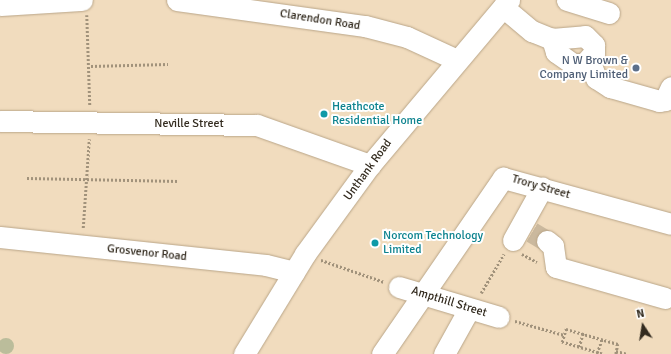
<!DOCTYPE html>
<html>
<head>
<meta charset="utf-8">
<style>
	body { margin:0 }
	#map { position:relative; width:671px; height:354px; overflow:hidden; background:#f1dcbe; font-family:Signika,sans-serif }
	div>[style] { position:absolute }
	.green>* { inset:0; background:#bbbd9b }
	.round { border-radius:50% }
	.minor-tunnel>* { height:21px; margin-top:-10.5px; transform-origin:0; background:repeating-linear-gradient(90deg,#cbb99e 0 21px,transparent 0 31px) }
	.path>* { height:2.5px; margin-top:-1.25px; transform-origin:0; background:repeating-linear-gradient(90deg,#a1927b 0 2px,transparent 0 4px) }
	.roads { filter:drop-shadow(0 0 1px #b9a588) drop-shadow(0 0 1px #b9a588) }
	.minor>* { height:21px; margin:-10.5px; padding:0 10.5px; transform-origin:10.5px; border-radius:10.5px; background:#fff }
	.dots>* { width:11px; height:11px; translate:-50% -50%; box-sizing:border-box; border:2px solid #fff; border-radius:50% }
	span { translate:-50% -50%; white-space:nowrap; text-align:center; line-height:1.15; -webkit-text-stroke:4px #fff; paint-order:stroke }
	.street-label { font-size:12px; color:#332b1f }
	.service-label { font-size:12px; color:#4e5e75 }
	.right { translate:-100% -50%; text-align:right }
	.culture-label { font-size:12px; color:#0d838f }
	.left { translate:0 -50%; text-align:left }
	.north { position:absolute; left:623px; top:306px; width:40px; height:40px; -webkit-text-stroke:3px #fff; paint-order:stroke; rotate:348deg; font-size:11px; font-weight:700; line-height:16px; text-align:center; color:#332b1f }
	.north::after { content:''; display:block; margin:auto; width:14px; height:18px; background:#332b1f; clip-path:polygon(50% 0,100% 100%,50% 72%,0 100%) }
</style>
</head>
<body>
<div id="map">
	<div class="green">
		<i class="round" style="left:-2px;top:338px;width:16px;height:16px"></i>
	</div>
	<div class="minor-tunnel">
		<i style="left:532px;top:232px;width:17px;rotate:31deg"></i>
	</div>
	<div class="path">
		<i style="left:87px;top:15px;width:91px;rotate:88.1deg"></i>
		<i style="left:91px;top:66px;width:77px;rotate:-1.5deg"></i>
		<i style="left:27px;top:178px;width:152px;rotate:1.1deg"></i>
		<i style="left:83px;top:228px;width:89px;rotate:-86.1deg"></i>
		<i style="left:522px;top:254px;width:17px;rotate:28deg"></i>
		<i style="left:321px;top:260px;width:67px;rotate:19.2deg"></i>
		<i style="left:481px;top:293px;width:45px;rotate:-59.5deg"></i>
		<i style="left:515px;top:321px;width:51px;rotate:15.9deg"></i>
		<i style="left:579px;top:347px;width:15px;rotate:-74deg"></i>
		<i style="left:616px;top:351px;width:12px;rotate:14deg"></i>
		<i style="left:597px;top:353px;width:15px;rotate:-70deg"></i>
		<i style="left:602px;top:354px;width:42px;rotate:-163.3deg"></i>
		<i style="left:562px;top:342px;width:14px;rotate:-73deg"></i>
		<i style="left:566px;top:329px;width:54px;rotate:16.1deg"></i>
		<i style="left:618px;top:344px;width:10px;rotate:101deg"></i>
	</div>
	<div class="roads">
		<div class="minor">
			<i style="left:177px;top:0;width:190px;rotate:7.9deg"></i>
			<i style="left:365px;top:26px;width:43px;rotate:14.7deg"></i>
			<i style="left:407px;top:37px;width:55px;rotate:24.7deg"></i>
			<i style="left:567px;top:0;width:44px;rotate:17.2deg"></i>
			<i style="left:0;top:5px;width:82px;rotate:-3.5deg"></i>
			<i style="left:503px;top:7px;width:38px;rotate:40deg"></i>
			<i style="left:532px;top:31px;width:22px;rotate:22deg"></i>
			<i style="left:552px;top:39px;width:33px;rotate:-5deg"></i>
			<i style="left:585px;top:36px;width:13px;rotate:45deg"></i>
			<i style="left:594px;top:45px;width:8px;rotate:90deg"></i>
			<i style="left:594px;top:53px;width:15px;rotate:132deg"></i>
			<i style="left:584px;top:64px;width:11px;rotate:180deg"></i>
			<i style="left:573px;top:64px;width:21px;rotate:-145deg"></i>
			<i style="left:556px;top:52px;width:14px;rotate:-107deg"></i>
			<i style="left:594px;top:53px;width:12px;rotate:104deg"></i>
			<i style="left:591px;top:65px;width:14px;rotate:69deg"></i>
			<i style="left:596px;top:78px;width:17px;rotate:33deg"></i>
			<i style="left:610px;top:87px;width:51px;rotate:15.9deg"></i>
			<i style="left:659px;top:101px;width:6px;rotate:-9deg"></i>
			<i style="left:665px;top:100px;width:14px;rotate:-65deg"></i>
			<i style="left:0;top:121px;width:257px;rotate:0.9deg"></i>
			<i style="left:257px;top:125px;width:120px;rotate:19.5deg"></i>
			<i style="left:0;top:237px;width:267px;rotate:6deg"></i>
			<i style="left:266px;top:265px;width:29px;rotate:14deg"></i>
			<i style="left:513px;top:240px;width:60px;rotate:-60.9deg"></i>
			<i style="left:547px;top:241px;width:8px;rotate:40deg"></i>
			<i style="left:553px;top:246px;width:21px;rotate:82deg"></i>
			<i style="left:556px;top:267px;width:113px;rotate:15.9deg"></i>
			<i style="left:399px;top:287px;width:104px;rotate:16.7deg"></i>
			<i style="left:244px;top:354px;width:117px;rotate:-58.6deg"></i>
			<i style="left:305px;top:254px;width:110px;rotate:-53.9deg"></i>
			<i style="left:370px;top:165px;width:216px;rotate:-49.9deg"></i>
			<i style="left:382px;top:354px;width:214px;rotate:-55.5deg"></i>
			<i style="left:503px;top:178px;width:174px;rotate:15.3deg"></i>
			<i style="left:444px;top:354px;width:51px;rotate:-60.9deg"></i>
		</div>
	</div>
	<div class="dots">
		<i style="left:636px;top:68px;background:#5c6f8a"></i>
		<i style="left:324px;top:114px;background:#0f9aa8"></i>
		<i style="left:375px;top:243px;background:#0f9aa8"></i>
	</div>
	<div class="street-label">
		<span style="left:320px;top:20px;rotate:9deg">Clarendon Road</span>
		<span style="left:189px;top:124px">Neville Street</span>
		<span style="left:368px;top:170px;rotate:-54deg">Unthank Road</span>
		<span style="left:541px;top:187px;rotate:16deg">Trory Street</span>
		<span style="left:147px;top:253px;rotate:6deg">Grosvenor Road</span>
		<span style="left:449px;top:302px;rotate:17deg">Ampthill Street</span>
	</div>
	<div class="service-label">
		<span class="right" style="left:628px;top:68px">N W Brown &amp;<br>Company Limited</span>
	</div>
	<div class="culture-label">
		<span class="left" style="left:332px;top:114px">Heathcote<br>Residential Home</span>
		<span class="left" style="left:383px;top:243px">Norcom Technology<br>Limited</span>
	</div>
	<div class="north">N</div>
</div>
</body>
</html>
